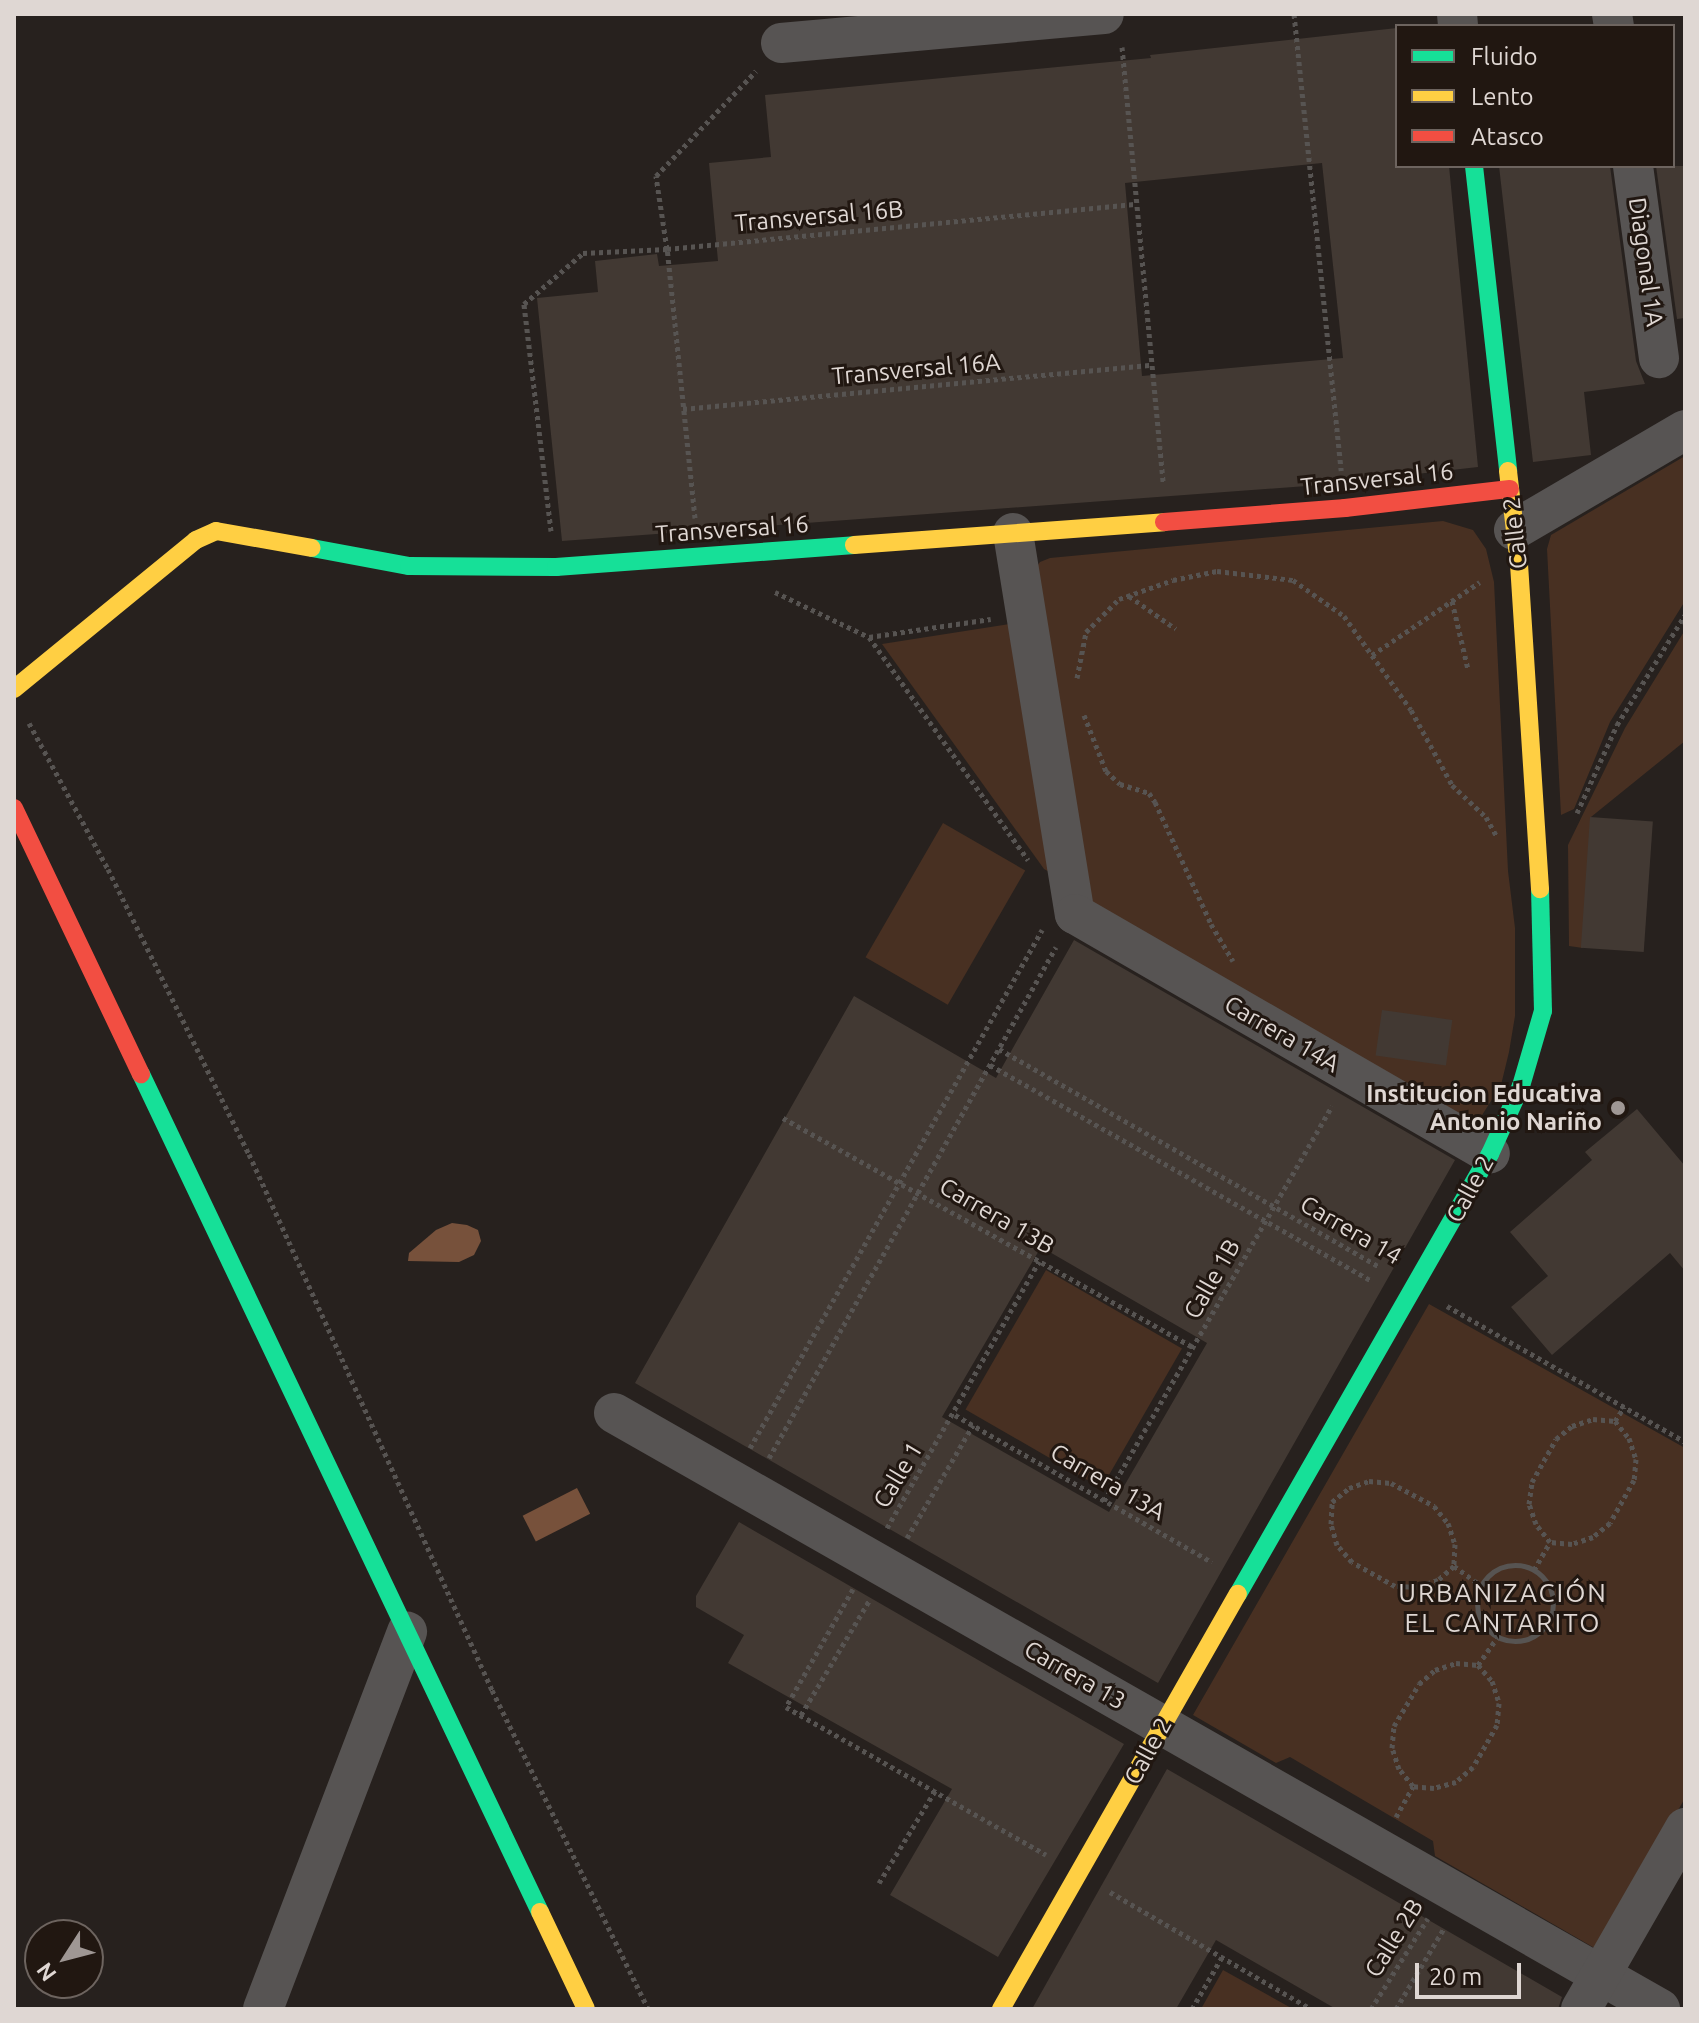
<!DOCTYPE html>
<html>
<head>
<meta charset="utf-8">
<style>
	body { margin:0 }
	#map { position:relative; width:1699px; height:2023px; overflow:hidden; background:#27211e; font-family:Ubuntu,sans-serif }
	div>[style] { position:absolute }
	.green>* { inset:0; background:#483022; transform-origin:0 0 }
	.water>* { inset:0; background:#77513b; transform-origin:0 0 }
	.building>* { inset:0; background:#423933; transform-origin:0 0 }
	.path>* { height:5px; margin-top:-2.5px; transform-origin:0; background:repeating-linear-gradient(90deg,#575452 0 4px,transparent 0 8px) }
	.path>.ring { margin:-2.5px; padding:0; box-sizing:content-box; background:none; border:5px solid #575452; border-radius:50% }
	.street>* { height:40px; margin:-20px; padding:0 20px; transform-origin:20px; border-radius:20px; background:#575453 }
	.fast>* { height:18px; margin:-9px; padding:0 9px; transform-origin:9px; border-radius:9px; background:#16e098 }
	.slow>* { height:18px; margin:-9px; padding:0 9px; transform-origin:9px; border-radius:9px; background:#ffcf43 }
	.jam>* { height:18px; margin:-9px; padding:0 9px; transform-origin:9px; border-radius:9px; background:#f24e42 }
	.dots>* { width:22px; height:22px; translate:-50% -50%; box-sizing:border-box; border:4px solid #211711; border-radius:50% }
	span { translate:-50% -50%; white-space:nowrap; text-align:center; line-height:1.15; -webkit-text-stroke:6px #211711; paint-order:stroke }
	.street-label { font-size:24px; color:#dfd7d3 }
	.poi-label { font-size:24px; color:#dfd7d3; font-weight:700 }
	.right { translate:-100% -50%; text-align:right }
	.neighbourhood-label { font-size:26px; color:#dfd7d3; letter-spacing:2px }
	.frame { position:absolute; inset:0; border:16px solid #dfd7d3; pointer-events:none }
	.legend { position:absolute; left:1395px; top:24px; width:280px; height:144px; box-sizing:border-box; background:#211711; border:2px solid #6d645f; margin:0; padding:10px 14px; list-style:none; font-size:24px; color:#dfd7d3 }
	.legend li { display:flex; align-items:center; gap:16px; height:40px }
	.legend b { width:40px; border:2px solid #6d645f }
	.north { position:absolute; left:24px; top:1919px; width:80px; height:80px; box-sizing:border-box; background:#211711; border:2px solid #6d645f; border-radius:50%; rotate:234deg; font-size:22px; font-weight:700; line-height:32px; text-align:center; color:#dfd7d3 }
	.north::after { content:''; display:block; margin:auto; width:28px; height:36px; background:#9f9794; clip-path:polygon(50% 0,100% 100%,50% 72%,0 100%) }
	.scale { position:absolute; left:1415px; top:1963px; width:106px; height:36px; box-sizing:border-box; border:4px solid #dfd7d3; border-top:0; padding-left:10px; font-size:24px; line-height:28px; white-space:nowrap; color:#dfd7d3; -webkit-text-stroke:6px #211711; paint-order:stroke }
</style>
</head>
<body>
<div id="map">
	<div class="green">
		<i style="clip-path:polygon(1685px 456px,1685px 601px,1610px 722px,1574px 809px,1561px 815px,1547px 549px,1551px 535px)"></i>
		<i style="clip-path:polygon(1443px 521px,1473px 530px,1486px 549px,1494px 582px,1508px 871px,1515px 928px,1515px 1016px,1509px 1052px,1501px 1085px,1479px 1120px,1470px 1122px,1083px 908px,1033px 572px,1040px 562px,1050px 558px)"></i>
		<i style="clip-path:polygon(1016px 623px,1055px 875px,1044px 869px,882px 644px)"></i>
		<i style="clip-path:polygon(1685px 630px,1685px 741px,1591px 817px,1583px 948px,1569px 946px,1568px 845px,1625px 728px)"></i>
		<i style="left:943px;top:823px;width:95px;height:155px;rotate:30deg"></i>
		<i style="left:1046px;top:1270px;width:157px;height:161px;rotate:30deg"></i>
		<i style="clip-path:polygon(1429px 1304px,1685px 1448px,1685px 1798px,1598px 1950px,1435px 1856px,1433px 1841px,1290px 1757px,1276px 1763px,1193px 1715px)"></i>
		<i style="clip-path:polygon(1223px 1970px,1293px 2009px,1201px 2009px)"></i>
	</div>
	<div class="water">
		<i style="clip-path:polygon(452px 1223px,467px 1225px,478px 1230px,481px 1241px,474px 1255px,459px 1262px,408px 1261px,409px 1253px,436px 1230px)"></i>
		<i style="left:577px;top:1488px;width:29px;height:61px;rotate:63deg"></i>
	</div>
	<div class="building">
		<i style="clip-path:polygon(evenodd,1397px 28px,1397px 166px,1449px 166px,1478px 467px,1320px 485px,562px 541px,537px 298px,598px 292px,595px 261px,657px 254px,659px 266px,718px 261px,709px 163px,771px 157px,765px 95px,1151px 58px,1150px 55px,1397px 28px,1322px 163px,1343px 358px,1142px 376px,1125px 183px,1322px 163px)"></i>
		<i style="clip-path:polygon(1499px 166px,1610px 166px,1636px 361px,1645px 384px,1584px 392px,1591px 455px,1533px 462px)"></i>
		<i style="clip-path:polygon(1656px 166px,1685px 166px,1685px 318px,1677px 319px)"></i>
		<i style="left:1590px;top:817px;width:63px;height:131px;rotate:4deg"></i>
		<i style="clip-path:polygon(evenodd,1074px 940px,1455px 1160px,1158px 1683px,635px 1383px,854px 996px,996px 1078px,1074px 940px,1041px 1247px,1207px 1343px,1109px 1512px,942px 1417px,1041px 1247px)"></i>
		<i style="left:1382px;top:1010px;width:71px;height:46px;rotate:8deg"></i>
		<i style="clip-path:polygon(1637px 1109px,1685px 1166px,1685px 1271px,1670px 1253px,1552px 1355px,1511px 1307px,1548px 1276px,1510px 1232px,1592px 1160px,1585px 1152px)"></i>
		<i style="clip-path:polygon(739px 1522px,1124px 1744px,998px 1957px,890px 1895px,952px 1789px,728px 1663px,744px 1635px,696px 1607px,696px 1596px)"></i>
		<i style="clip-path:polygon(1167px 1769px,1562px 1997px,1558px 2009px,1336px 2009px,1216px 1940px,1176px 2009px,1032px 2009px)"></i>
	</div>
	<div class="path">
		<i style="left:1294px;top:14px;width:459px;rotate:84.1deg"></i>
		<i style="left:1122px;top:47px;width:438px;rotate:84.6deg"></i>
		<i style="left:683px;top:409px;width:471px;rotate:-5.4deg"></i>
		<i style="left:695px;top:518px;width:270px;rotate:-95.9deg"></i>
		<i style="left:667px;top:249px;width:74px;rotate:-98.6deg"></i>
		<i style="left:656px;top:176px;width:145px;rotate:-46.4deg"></i>
		<i style="left:551px;top:531px;width:229px;rotate:-96.8deg"></i>
		<i style="left:524px;top:304px;width:78px;rotate:-40.8deg"></i>
		<i style="left:583px;top:253px;width:84px;rotate:-2.7deg"></i>
		<i style="left:667px;top:249px;width:472px;rotate:-5.5deg"></i>
		<i style="left:775px;top:592px;width:104px;rotate:25.6deg"></i>
		<i style="left:869px;top:637px;width:274px;rotate:54.5deg"></i>
		<i style="left:1129px;top:596px;width:57px;rotate:35.1deg"></i>
		<i style="left:1452px;top:601px;width:70px;rotate:76.8deg"></i>
		<i style="left:869px;top:637px;width:123px;rotate:-8.4deg"></i>
		<i style="left:1372px;top:655px;width:130px;rotate:-34.1deg"></i>
		<i style="left:1077px;top:678px;width:47px;rotate:-78.9deg"></i>
		<i style="left:1086px;top:632px;width:47px;rotate:-45deg"></i>
		<i style="left:1119px;top:599px;width:57px;rotate:-19.4deg"></i>
		<i style="left:1173px;top:580px;width:45px;rotate:-11.6deg"></i>
		<i style="left:1217px;top:571px;width:77px;rotate:6.8deg"></i>
		<i style="left:1293px;top:580px;width:62px;rotate:35.2deg"></i>
		<i style="left:1344px;top:616px;width:115px;rotate:54.5deg"></i>
		<i style="left:1411px;top:710px;width:85px;rotate:61.3deg"></i>
		<i style="left:1452px;top:785px;width:47px;rotate:43.3deg"></i>
		<i style="left:1486px;top:817px;width:23px;rotate:61deg"></i>
		<i style="left:1084px;top:715px;width:60px;rotate:68.6deg"></i>
		<i style="left:1106px;top:771px;width:19px;rotate:43deg"></i>
		<i style="left:1120px;top:784px;width:30px;rotate:17deg"></i>
		<i style="left:1149px;top:793px;width:11px;rotate:56deg"></i>
		<i style="left:1155px;top:802px;width:134px;rotate:65.3deg"></i>
		<i style="left:1211px;top:924px;width:43px;rotate:59.3deg"></i>
		<i style="left:29px;top:723px;width:166px;rotate:61.6deg"></i>
		<i style="left:108px;top:869px;width:318px;rotate:63.7deg"></i>
		<i style="left:249px;top:1154px;width:589px;rotate:65.61deg"></i>
		<i style="left:492px;top:1690px;width:355px;rotate:63.9deg"></i>
		<i style="left:1577px;top:813px;width:97px;rotate:-65.6deg"></i>
		<i style="left:1617px;top:725px;width:129px;rotate:-58.3deg"></i>
		<i style="left:999px;top:1049px;width:439px;rotate:29.8deg"></i>
		<i style="left:990px;top:1065px;width:439px;rotate:29.5deg"></i>
		<i style="left:783px;top:1118px;width:470px;rotate:29.2deg"></i>
		<i style="left:1447px;top:1306px;width:274px;rotate:29.7deg"></i>
		<i style="left:955px;top:1415px;width:296px;rotate:29.8deg"></i>
		<i style="left:1593px;top:1419px;width:22px;rotate:5deg"></i>
		<i style="left:1615px;top:1421px;width:22px;rotate:51deg"></i>
		<i style="left:1629px;top:1438px;width:22px;rotate:72deg"></i>
		<i style="left:1636px;top:1459px;width:21px;rotate:95deg"></i>
		<i style="left:1634px;top:1480px;width:49px;rotate:119.2deg"></i>
		<i style="left:1610px;top:1523px;width:22px;rotate:141deg"></i>
		<i style="left:1593px;top:1537px;width:22px;rotate:162deg"></i>
		<i style="left:1572px;top:1544px;width:22px;rotate:-175deg"></i>
		<i style="left:1550px;top:1542px;width:23px;rotate:-128deg"></i>
		<i style="left:1536px;top:1524px;width:21px;rotate:-109deg"></i>
		<i style="left:1529px;top:1504px;width:22px;rotate:-82deg"></i>
		<i style="left:1532px;top:1482px;width:49px;rotate:-60.8deg"></i>
		<i style="left:1556px;top:1439px;width:21px;rotate:-39deg"></i>
		<i style="left:1572px;top:1426px;width:22px;rotate:-18deg"></i>
		<i style="left:1615px;top:1421px;width:17px;rotate:-57deg"></i>
		<i style="left:750px;top:1448px;width:595px;rotate:-60.59deg"></i>
		<i style="left:769px;top:1458px;width:586px;rotate:-60.68deg"></i>
		<i style="left:1369px;top:1481px;width:22px;rotate:5deg"></i>
		<i style="left:1391px;top:1483px;width:49px;rotate:28.1deg"></i>
		<i style="left:1434px;top:1506px;width:22px;rotate:51deg"></i>
		<i style="left:1448px;top:1523px;width:22px;rotate:72deg"></i>
		<i style="left:1455px;top:1544px;width:22px;rotate:93deg"></i>
		<i style="left:1454px;top:1566px;width:21px;rotate:139deg"></i>
		<i style="left:1438px;top:1580px;width:22px;rotate:162deg"></i>
		<i style="left:1417px;top:1587px;width:22px;rotate:-177deg"></i>
		<i style="left:1395px;top:1586px;width:49px;rotate:-150.8deg"></i>
		<i style="left:1352px;top:1562px;width:23px;rotate:-131deg"></i>
		<i style="left:1337px;top:1545px;width:22px;rotate:-106deg"></i>
		<i style="left:1331px;top:1524px;width:22px;rotate:-87deg"></i>
		<i style="left:1332px;top:1502px;width:22px;rotate:-39deg"></i>
		<i style="left:1349px;top:1488px;width:21px;rotate:-19deg"></i>
		<i style="left:1104px;top:1501px;width:456px;rotate:-60deg"></i>
		<i style="left:887px;top:1528px;width:307px;rotate:-60.3deg"></i>
		<i style="left:907px;top:1538px;width:131px;rotate:-59.7deg"></i>
		<i class="ring" style="left:1477px;top:1565px;width:71px;height:71px"></i>
		<i style="left:1454px;top:1566px;width:32px;rotate:36deg"></i>
		<i style="left:1534px;top:1570px;width:32px;rotate:-60deg"></i>
		<i style="left:853px;top:1589px;width:136px;rotate:119.6deg"></i>
		<i style="left:786px;top:1707px;width:299px;rotate:29.6deg"></i>
		<i style="left:1456px;top:1663px;width:22px;rotate:5deg"></i>
		<i style="left:1478px;top:1665px;width:21px;rotate:49deg"></i>
		<i style="left:1492px;top:1681px;width:23px;rotate:72deg"></i>
		<i style="left:1499px;top:1703px;width:22px;rotate:95deg"></i>
		<i style="left:1497px;top:1725px;width:48px;rotate:119.7deg"></i>
		<i style="left:1473px;top:1767px;width:23px;rotate:139deg"></i>
		<i style="left:1456px;top:1782px;width:23px;rotate:165deg"></i>
		<i style="left:1434px;top:1788px;width:21px;rotate:-175deg"></i>
		<i style="left:1413px;top:1786px;width:22px;rotate:-129deg"></i>
		<i style="left:1399px;top:1769px;width:22px;rotate:-108deg"></i>
		<i style="left:1392px;top:1748px;width:22px;rotate:-85deg"></i>
		<i style="left:1394px;top:1726px;width:49px;rotate:-59.2deg"></i>
		<i style="left:1419px;top:1684px;width:21px;rotate:-41deg"></i>
		<i style="left:1435px;top:1670px;width:22px;rotate:-18deg"></i>
		<i style="left:1478px;top:1665px;width:33px;rotate:-55deg"></i>
		<i style="left:801px;top:1715px;width:133px;rotate:-59.2deg"></i>
		<i style="left:1396px;top:1817px;width:35px;rotate:-61deg"></i>
		<i style="left:879px;top:1883px;width:108px;rotate:-58.7deg"></i>
		<i style="left:1110px;top:1892px;width:233px;rotate:30.2deg"></i>
		<i style="left:1192px;top:2009px;width:60px;rotate:-60deg"></i>
		<i style="left:1371px;top:2009px;width:107px;rotate:-57.9deg"></i>
		<i style="left:1396px;top:2009px;width:94px;rotate:-59.3deg"></i>
	</div>
	<div class="street">
		<i style="left:1457px;top:14px;width:12px;rotate:85deg"></i>
		<i style="left:1612px;top:14px;width:12px;rotate:81deg"></i>
		<i style="left:781px;top:43px;width:324px;rotate:-5.1deg"></i>
		<i style="left:1633px;top:166px;width:194px;rotate:82.3deg"></i>
		<i style="left:1514px;top:530px;width:198px;rotate:-30.3deg"></i>
		<i style="left:1013px;top:533px;width:386px;rotate:80.8deg"></i>
		<i style="left:1075px;top:914px;width:479px;rotate:30deg"></i>
		<i style="left:614px;top:1413px;width:1204px;rotate:29.67deg"></i>
		<i style="left:263px;top:2009px;width:404px;rotate:-69.1deg"></i>
		<i style="left:1581px;top:2009px;width:209px;rotate:-60.1deg"></i>
	</div>
	<div class="fast">
		<i style="left:1474px;top:166px;width:307px;rotate:83.6deg"></i>
		<i style="left:312px;top:548px;width:99px;rotate:10.5deg"></i>
		<i style="left:409px;top:566px;width:147px;rotate:0.4deg"></i>
		<i style="left:556px;top:567px;width:299px;rotate:-4.2deg"></i>
		<i style="left:141px;top:1074px;width:928px;rotate:64.54deg"></i>
		<i style="left:1238px;top:1594px;width:507px;rotate:-60.2deg"></i>
		<i style="left:1490px;top:1154px;width:75px;rotate:-65.5deg"></i>
		<i style="left:1521px;top:1086px;width:78px;rotate:-73.7deg"></i>
		<i style="left:1543px;top:1011px;width:122px;rotate:-91.4deg"></i>
	</div>
	<div class="slow">
		<i style="left:1508px;top:471px;width:94px;rotate:83.3deg"></i>
		<i style="left:1519px;top:564px;width:326px;rotate:86.3deg"></i>
		<i style="left:854px;top:545px;width:311px;rotate:-4.2deg"></i>
		<i style="left:14px;top:689px;width:235px;rotate:-39.3deg"></i>
		<i style="left:196px;top:540px;width:22px;rotate:-24deg"></i>
		<i style="left:216px;top:531px;width:97px;rotate:10deg"></i>
		<i style="left:540px;top:1912px;width:107px;rotate:64.6deg"></i>
		<i style="left:1001px;top:2009px;width:478px;rotate:-60.3deg"></i>
	</div>
	<div class="jam">
		<i style="left:1164px;top:522px;width:182px;rotate:-4.4deg"></i>
		<i style="left:1345px;top:508px;width:166px;rotate:-6.6deg"></i>
		<i style="left:14px;top:808px;width:295px;rotate:64.5deg"></i>
	</div>
	<div class="dots">
		<i style="left:1618px;top:1108px;background:#9f9794"></i>
	</div>
	<div class="street-label">
		<span style="left:819px;top:216px;rotate:-5deg">Transversal 16B</span>
		<span style="left:1646px;top:262px;rotate:82deg">Diagonal 1A</span>
		<span style="left:916px;top:369px;rotate:-5deg">Transversal 16A</span>
		<span style="left:1377px;top:479px;rotate:-6deg">Transversal 16</span>
		<span style="left:732px;top:529px;rotate:-4deg">Transversal 16</span>
		<span style="left:1515px;top:533px;rotate:-96deg">Calle 2</span>
		<span style="left:1282px;top:1034px;rotate:30deg">Carrera 14A</span>
		<span style="left:1470px;top:1189px;rotate:-61deg">Calle 2</span>
		<span style="left:997px;top:1216px;rotate:30deg">Carrera 13B</span>
		<span style="left:1351px;top:1230px;rotate:30deg">Carrera 14</span>
		<span style="left:1212px;top:1279px;rotate:-60deg">Calle 1B</span>
		<span style="left:898px;top:1475px;rotate:-59deg">Calle 1</span>
		<span style="left:1108px;top:1482px;rotate:30deg">Carrera 13A</span>
		<span style="left:1075px;top:1675px;rotate:30deg">Carrera 13</span>
		<span style="left:1148px;top:1751px;rotate:-61deg">Calle 2</span>
		<span style="left:1394px;top:1938px;rotate:-58deg">Calle 2B</span>
	</div>
	<div class="poi-label">
		<span class="right" style="left:1602px;top:1108px">Institucion Educativa<br>Antonio Nariño</span>
	</div>
	<div class="neighbourhood-label">
		<span style="left:1503px;top:1608px">URBANIZACIÓN<br>EL CANTARITO</span>
	</div>
	<div class="frame"></div>
	<ul class="legend">
	<li><b style="height:10px;background:#16e098"></b>Fluido</li>
	<li><b style="height:10px;background:#ffcf43"></b>Lento</li>
	<li><b style="height:10px;background:#f24e42"></b>Atasco</li>
	</ul>
	<div class="north">N</div>
	<div class="scale">20 m</div>
</div>
</body>
</html>
